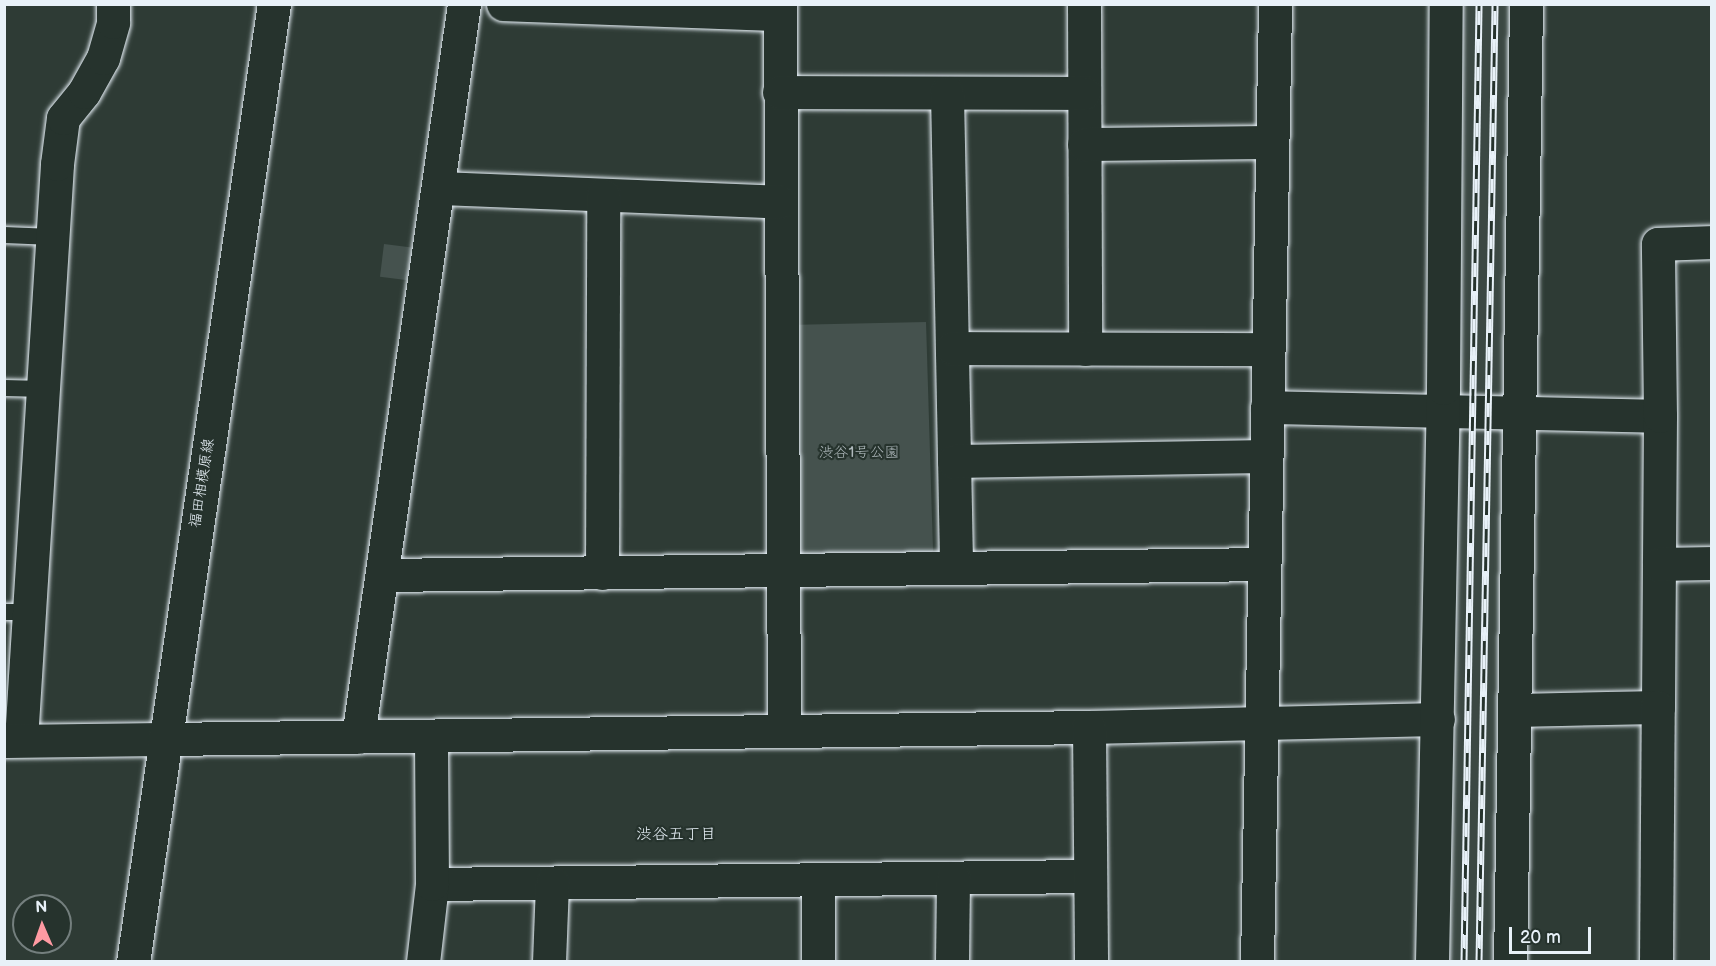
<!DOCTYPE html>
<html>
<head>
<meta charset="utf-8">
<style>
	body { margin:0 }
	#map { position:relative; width:1716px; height:966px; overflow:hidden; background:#2e3b35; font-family:"Balsamiq Sans","Klee One",sans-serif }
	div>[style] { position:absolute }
	.built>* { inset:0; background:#3b4843 }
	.green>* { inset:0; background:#45524e; transform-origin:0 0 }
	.roads { filter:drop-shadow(0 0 2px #e8f1f8) drop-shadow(0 0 2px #e8f1f8) }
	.lane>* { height:16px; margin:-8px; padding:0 8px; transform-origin:8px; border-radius:8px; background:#26332d }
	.street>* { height:33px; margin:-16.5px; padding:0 16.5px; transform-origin:16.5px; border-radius:16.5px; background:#26332d }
	.secondary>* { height:33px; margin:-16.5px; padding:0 16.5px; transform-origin:16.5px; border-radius:16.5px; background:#26332d }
	.rail>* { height:7px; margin-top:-3.5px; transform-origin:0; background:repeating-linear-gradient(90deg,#26332d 0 14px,#e8f1f8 0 28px); box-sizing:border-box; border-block:2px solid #e8f1f8 }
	span { translate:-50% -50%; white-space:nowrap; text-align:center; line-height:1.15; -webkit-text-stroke:4.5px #26332d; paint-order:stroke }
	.park-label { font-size:15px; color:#afb9bc }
	.street-label { font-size:15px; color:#e8f1f8 }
	.neighbourhood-label { font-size:16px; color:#e8f1f8 }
	.frame { position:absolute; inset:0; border:6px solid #e8f1f8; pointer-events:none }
	.north { position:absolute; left:12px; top:894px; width:60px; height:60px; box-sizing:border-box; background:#26332d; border:2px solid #747f7e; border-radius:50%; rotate:358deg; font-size:16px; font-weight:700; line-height:24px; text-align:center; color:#e8f1f8 }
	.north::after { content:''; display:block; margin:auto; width:21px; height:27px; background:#ff9aa2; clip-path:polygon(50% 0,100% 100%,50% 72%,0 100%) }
	.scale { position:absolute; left:1509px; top:927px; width:82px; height:27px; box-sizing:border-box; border:3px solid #e8f1f8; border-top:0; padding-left:8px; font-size:18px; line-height:21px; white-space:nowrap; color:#e8f1f8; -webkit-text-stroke:4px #26332d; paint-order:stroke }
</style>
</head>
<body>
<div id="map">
	<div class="built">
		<i style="clip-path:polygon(1460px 5px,1512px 5px,1507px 392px,1499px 399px,1461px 399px,1454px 392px)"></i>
		<i style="clip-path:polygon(1464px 424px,1499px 424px,1507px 431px,1500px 961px,1444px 962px,1452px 433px)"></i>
	</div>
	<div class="green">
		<i style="left:384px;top:244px;width:32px;height:33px;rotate:7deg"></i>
		<i style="clip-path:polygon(926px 322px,933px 551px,924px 559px,796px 560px,787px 325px)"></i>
	</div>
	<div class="roads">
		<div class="lane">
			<i style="left:4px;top:235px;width:49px;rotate:2.3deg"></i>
			<i style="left:4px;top:388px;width:41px;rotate:1.4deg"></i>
			<i style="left:4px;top:612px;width:26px"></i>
		</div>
		<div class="street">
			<i style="left:503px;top:4px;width:275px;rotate:2.1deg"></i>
			<i style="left:780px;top:4px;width:727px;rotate:89.68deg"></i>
			<i style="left:1084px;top:4px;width:345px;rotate:89.8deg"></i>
			<i style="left:779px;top:92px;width:305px;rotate:0.2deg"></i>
			<i style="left:947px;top:93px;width:475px;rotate:88.9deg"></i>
			<i style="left:1084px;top:144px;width:188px;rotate:-0.6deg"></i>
			<i style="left:438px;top:188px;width:342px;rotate:2.3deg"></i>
			<i style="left:952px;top:348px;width:316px;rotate:0.2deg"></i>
			<i style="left:1267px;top:407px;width:393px;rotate:1.3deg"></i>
			<i style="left:1660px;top:416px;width:291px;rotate:90.4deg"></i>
			<i style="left:1658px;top:707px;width:143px;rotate:178.8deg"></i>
			<i style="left:1660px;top:416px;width:172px;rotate:-90.7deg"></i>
			<i style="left:1658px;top:244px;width:54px;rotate:-2.1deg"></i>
			<i style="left:954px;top:461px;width:312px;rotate:-0.9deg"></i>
			<i style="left:1659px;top:564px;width:53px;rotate:-1.1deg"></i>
			<i style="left:602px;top:573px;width:378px;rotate:-89.8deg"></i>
			<i style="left:382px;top:575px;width:882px;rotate:-0.71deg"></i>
			<i style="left:1089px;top:727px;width:349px;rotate:-1.3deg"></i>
			<i style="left:358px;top:737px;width:741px;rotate:-81.77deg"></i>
			<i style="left:21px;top:740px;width:577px;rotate:-86.42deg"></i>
			<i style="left:57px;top:164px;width:46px;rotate:-82.6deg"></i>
			<i style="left:63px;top:118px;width:33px;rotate:-51deg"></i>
			<i style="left:84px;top:92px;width:39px;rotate:-61deg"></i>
			<i style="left:103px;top:58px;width:37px;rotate:-74deg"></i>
			<i style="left:113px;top:22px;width:18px;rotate:-90deg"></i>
			<i style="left:4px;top:741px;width:160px;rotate:-0.7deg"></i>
			<i style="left:818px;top:879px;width:83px;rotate:90deg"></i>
			<i style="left:432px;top:884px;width:657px;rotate:-0.7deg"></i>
			<i style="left:423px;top:962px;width:79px;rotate:-83.4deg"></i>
			<i style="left:432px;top:884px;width:148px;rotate:-90.4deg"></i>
			<i style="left:549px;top:962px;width:79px;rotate:-87.8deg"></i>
			<i style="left:952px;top:962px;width:84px;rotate:-89.3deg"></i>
			<i style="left:1257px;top:962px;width:958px;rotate:-88.92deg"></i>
			<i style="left:1432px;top:962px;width:574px;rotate:-88.9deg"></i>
			<i style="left:1443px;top:388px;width:384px;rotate:-89.6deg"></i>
			<i style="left:1510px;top:962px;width:958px;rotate:-89.04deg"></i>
			<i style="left:1656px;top:962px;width:255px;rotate:-89.6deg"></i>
		</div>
		<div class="secondary">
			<i style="left:164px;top:739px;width:925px;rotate:-0.74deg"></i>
			<i style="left:1089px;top:727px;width:235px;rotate:89.5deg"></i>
			<i style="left:133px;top:962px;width:968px;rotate:-81.63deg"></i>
		</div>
	</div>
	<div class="rail">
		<i style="left:1464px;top:962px;width:958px;rotate:-89.1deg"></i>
		<i style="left:1479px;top:962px;width:958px;rotate:-89.04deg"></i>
	</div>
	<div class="park-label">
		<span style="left:859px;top:453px">渋谷1号公園</span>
	</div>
	<div class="street-label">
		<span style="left:202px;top:483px;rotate:-81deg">福田相模原線</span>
	</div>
	<div class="neighbourhood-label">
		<span style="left:676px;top:835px">渋谷五丁目</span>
	</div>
	<div class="frame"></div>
	<div class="north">N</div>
	<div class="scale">20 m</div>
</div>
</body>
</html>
